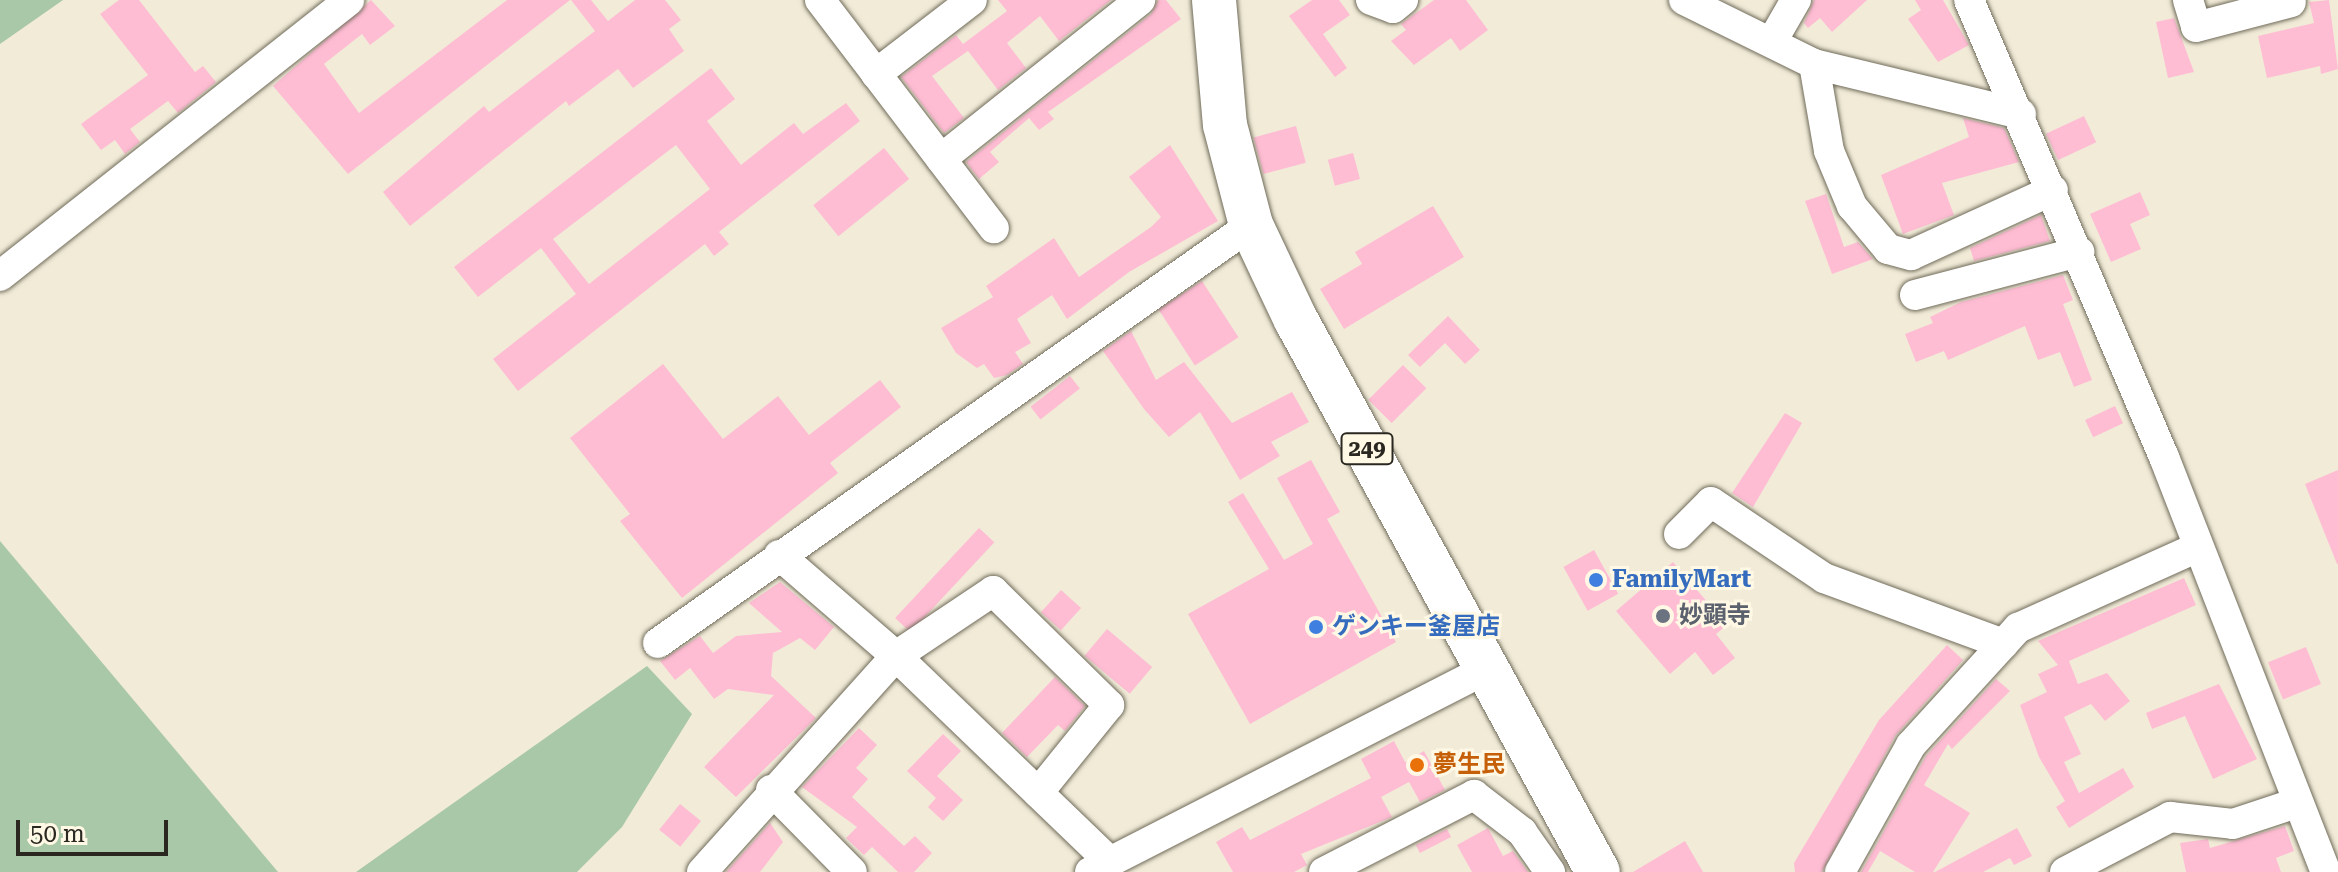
<!DOCTYPE html>
<html>
<head>
<meta charset="utf-8">
<style>
	body { margin:0 }
	#map { position:relative; width:2338px; height:872px; overflow:hidden; background:#f1ebd8; font-family:"Roboto Serif","Noto Sans JP",serif }
	div>[style] { position:absolute }
	.green>* { inset:0; background:#a9c8a7 }
	.building>* { inset:0; background:#ffbdd4; transform-origin:0 0 }
	.roads { filter:drop-shadow(0 0 2px #706b5a) drop-shadow(0 0 2px #706b5a) }
	.minor>* { height:30px; margin:-15px; padding:0 15px; transform-origin:15px; border-radius:15px; background:#fff }
	.highway>* { height:44px; margin:-22px; padding:0 22px; transform-origin:22px; border-radius:22px; background:#fff }
	.dots>* { width:22px; height:22px; translate:-50% -50%; box-sizing:border-box; border:4px solid #fff8e5; border-radius:50% }
	span { translate:-50% -50%; white-space:nowrap; text-align:center; line-height:1.15; -webkit-text-stroke:6px #fff8e5; paint-order:stroke }
	.shield-label span { padding:2px 6px; background:#fff8e5; border:2px solid; border-radius:6px; -webkit-text-stroke-width:0 }
	.shield-label { font-size:22px; color:#2a2821; font-weight:700 }
	.shop-label { font-size:24px; color:#366cbe; font-weight:700 }
	.left { translate:0 -50%; text-align:left }
	.worship-label { font-size:24px; color:#5b616d; font-weight:700 }
	.food-label { font-size:24px; color:#c56008; font-weight:700 }
	.scale { position:absolute; left:16px; top:820px; width:152px; height:36px; box-sizing:border-box; border:4px solid #2a2821; border-top:0; padding-left:10px; font-size:24px; line-height:28px; white-space:nowrap; color:#2a2821; -webkit-text-stroke:6px #fff8e5; paint-order:stroke }
</style>
</head>
<body>
<div id="map">
	<div class="green">
		<i style="clip-path:polygon(0 0,63px 0,0 44px)"></i>
		<i style="clip-path:polygon(0 541px,278px 872px,0 872px)"></i>
		<i style="clip-path:polygon(647px 666px,692px 714px,622px 827px,577px 872px,356px 872px)"></i>
	</div>
	<div class="building">
		<i style="clip-path:polygon(119px 0,139px 0,195px 72px,203px 66px,216px 82px,178px 113px,168px 101px,130px 129px,140px 142px,125px 154px,115px 140px,101px 150px,81px 124px,148px 75px,100px 14px)"></i>
		<i style="clip-path:polygon(371px 0,395px 26px,370px 45px,362px 34px,324px 64px,359px 113px,507px 0,570px 0,348px 174px,273px 86px)"></i>
		<i style="clip-path:polygon(571px 0,591px 0,608px 21px,635px 0,665px 0,681px 20px,669px 29px,684px 51px,633px 88px,618px 69px,569px 106px,566px 101px,410px 226px,383px 192px,484px 106px,489px 112px,595px 31px)"></i>
		<i style="clip-path:polygon(998px 0,1111px 0,1059px 41px,1040px 16px,1007px 43px,1026px 68px,998px 90px,968px 51px,932px 76px,964px 118px,944px 133px,901px 77px,956px 35px,963px 44px,1007px 11px)"></i>
		<i style="clip-path:polygon(1158px 0,1166px 0,1181px 19px,1048px 112px,1054px 119px,1039px 130px,1029px 118px,990px 152px,999px 162px,979px 179px,966px 162px,1151px 14px)"></i>
		<i style="clip-path:polygon(1312px 0,1339px 0,1350px 15px,1323px 34px,1347px 68px,1335px 77px,1289px 16px)"></i>
		<i style="clip-path:polygon(1434px 0,1466px 0,1488px 30px,1460px 51px,1451px 38px,1414px 65px,1391px 41px,1406px 30px,1401px 24px)"></i>
		<i style="clip-path:polygon(1814px 0,1867px 0,1832px 32px,1820px 18px,1808px 28px,1804px 23px)"></i>
		<i style="clip-path:polygon(1915px 0,1943px 0,1969px 45px,1938px 62px,1908px 19px,1921px 10px)"></i>
		<i style="clip-path:polygon(2329px 0,2338px 69px,2321px 74px,2320px 66px,2267px 78px,2258px 36px,2314px 23px,2309px 2px)"></i>
		<i style="clip-path:polygon(2174px 18px,2194px 72px,2168px 78px,2156px 22px)"></i>
		<i style="clip-path:polygon(evenodd,711px 68px,735px 99px,707px 121px,741px 165px,794px 123px,803px 134px,846px 103px,860px 121px,719px 232px,729px 244px,714px 256px,705px 244px,518px 391px,493px 359px,576px 294px,541px 248px,478px 297px,454px 267px,711px 68px,676px 145px,710px 189px,589px 284px,553px 239px,676px 145px)"></i>
		<i style="left:2084px;top:116px;width:29px;height:42px;rotate:65deg"></i>
		<i style="clip-path:polygon(1963px 118px,2004px 128px,2019px 162px,1942px 183px,1954px 215px,1903px 234px,1881px 175px,1969px 137px)"></i>
		<i style="left:1296px;top:126px;width:38px;height:44px;rotate:75deg"></i>
		<i style="clip-path:polygon(1170px 145px,1218px 221px,1129px 272px,1067px 319px,1052px 295px,1017px 319px,1031px 343px,1015px 352px,1023px 364px,1007px 375px,994px 378px,984px 364px,977px 368px,956px 353px,941px 328px,993px 297px,986px 286px,1054px 238px,1079px 277px,1151px 227px,1161px 217px,1129px 177px)"></i>
		<i style="left:884px;top:148px;width:40px;height:91px;rotate:51deg"></i>
		<i style="left:1353px;top:153px;width:27px;height:26px;rotate:75deg"></i>
		<i style="clip-path:polygon(2140px 192px,2150px 215px,2130px 224px,2141px 249px,2111px 262px,2090px 214px)"></i>
		<i style="clip-path:polygon(1826px 194px,1844px 247px,1858px 242px,1873px 259px,1832px 274px,1805px 201px)"></i>
		<i style="clip-path:polygon(1433px 206px,1464px 257px,1344px 329px,1320px 289px,1362px 264px,1355px 252px)"></i>
		<i style="clip-path:polygon(2041px 215px,2050px 241px,1974px 261px,1970px 248px)"></i>
		<i style="clip-path:polygon(2063px 275px,2073px 300px,2063px 304px,2092px 380px,2074px 387px,2060px 352px,2038px 360px,2025px 326px,1948px 360px,1944px 351px,1916px 362px,1905px 334px,1933px 323px,1930px 317px,1961px 302px)"></i>
		<i style="left:1202px;top:281px;width:67px;height:52px;rotate:57deg"></i>
		<i style="clip-path:polygon(1448px 316px,1480px 350px,1465px 364px,1445px 343px,1420px 367px,1408px 355px)"></i>
		<i style="clip-path:polygon(1131px 331px,1156px 380px,1184px 362px,1232px 423px,1292px 392px,1309px 422px,1271px 442px,1280px 456px,1240px 480px,1200px 412px,1169px 437px,1144px 409px,1103px 351px)"></i>
		<i style="clip-path:polygon(663px 364px,723px 439px,778px 396px,809px 435px,880px 380px,901px 407px,830px 463px,838px 473px,682px 598px,620px 521px,630px 514px,570px 438px)"></i>
		<i style="left:1403px;top:365px;width:33px;height:49px;rotate:45deg"></i>
		<i style="left:1070px;top:376px;width:16px;height:50px;rotate:52deg"></i>
		<i style="left:2115px;top:406px;width:19px;height:33px;rotate:65deg"></i>
		<i style="clip-path:polygon(1785px 413px,1802px 423px,1753px 507px,1732px 493px)"></i>
		<i style="clip-path:polygon(1311px 460px,1340px 512px,1327px 519px,1396px 642px,1250px 724px,1188px 614px,1269px 569px,1228px 502px,1243px 493px,1284px 560px,1313px 544px,1277px 478px)"></i>
		<i style="clip-path:polygon(2338px 470px,2338px 564px,2337px 564px,2305px 484px)"></i>
		<i style="left:979px;top:528px;width:21px;height:123px;rotate:43deg"></i>
		<i style="left:1594px;top:550px;width:50px;height:35px;rotate:61deg"></i>
		<i style="clip-path:polygon(1673px 562px,1727px 625px,1716px 634px,1735px 658px,1713px 675px,1695px 652px,1670px 674px,1616px 611px)"></i>
		<i style="clip-path:polygon(2184px 578px,2196px 605px,2069px 661px,2078px 684px,2107px 673px,2130px 701px,2105px 721px,2091px 704px,2064px 717px,2081px 754px,2064px 762px,2079px 793px,2123px 768px,2134px 787px,2069px 828px,2056px 807px,2065px 801px,2039px 757px,2020px 705px,2047px 692px,2038px 674px,2058px 665px,2038px 641px)"></i>
		<i style="clip-path:polygon(780px 582px,834px 627px,815px 650px,800px 638px,773px 653px,771px 676px,816px 718px,736px 797px,704px 767px,774px 695px,728px 689px,714px 699px,690px 668px,675px 680px,660px 661px,700px 636px,713px 653px,736px 636px,782px 632px,749px 603px)"></i>
		<i style="left:1061px;top:590px;width:27px;height:30px;rotate:42deg"></i>
		<i style="left:1107px;top:629px;width:59px;height:35px;rotate:40deg"></i>
		<i style="clip-path:polygon(1947px 645px,1963px 660px,1895px 736px,1822px 872px,1795px 872px,1794px 863px,1879px 720px)"></i>
		<i style="left:2306px;top:647px;width:40px;height:41px;rotate:68deg"></i>
		<i style="clip-path:polygon(1055px 677px,1085px 706px,1065px 731px,1058px 725px,1027px 757px,1002px 733px)"></i>
		<i style="clip-path:polygon(1996px 679px,2010px 691px,1952px 749px,1948px 744px,1924px 785px,1970px 813px,1933px 872px,1915px 872px,1880px 851px,1868px 872px,1861px 872px,1926px 756px)"></i>
		<i style="clip-path:polygon(2219px 684px,2257px 759px,2213px 779px,2185px 716px,2152px 729px,2146px 713px)"></i>
		<i style="clip-path:polygon(859px 728px,877px 745px,856px 768px,868px 779px,852px 797px,904px 846px,915px 836px,932px 853px,914px 872px,898px 872px,872px 847px,864px 855px,846px 838px,857px 827px,802px 787px)"></i>
		<i style="clip-path:polygon(943px 734px,961px 751px,937px 776px,963px 800px,943px 821px,928px 807px,936px 798px,907px 771px)"></i>
		<i style="clip-path:polygon(1394px 741px,1405px 762px,1424px 751px,1445px 790px,1420px 802px,1409px 782px,1381px 797px,1392px 817px,1301px 854px,1307px 865px,1294px 872px,1233px 872px,1216px 842px,1242px 827px,1250px 840px,1371px 778px,1361px 759px)"></i>
		<i style="left:680px;top:804px;width:27px;height:33px;rotate:39deg"></i>
		<i style="clip-path:polygon(770px 823px,783px 842px,760px 872px,726px 872px)"></i>
		<i style="clip-path:polygon(2285px 826px,2294px 851px,2276px 858px,2281px 872px,2186px 872px,2180px 843px,2208px 839px,2210px 848px)"></i>
		<i style="clip-path:polygon(1488px 828px,1503px 856px,1513px 851px,1528px 872px,1472px 872px,1457px 845px)"></i>
		<i style="clip-path:polygon(2017px 828px,2032px 856px,2014px 865px,2010px 858px,1983px 872px,1935px 872px)"></i>
		<i style="left:1447px;top:829px;width:9px;height:35px;rotate:63deg"></i>
		<i style="clip-path:polygon(1685px 841px,1703px 872px,1633px 872px)"></i>
	</div>
	<div class="roads">
		<div class="minor">
			<i style="left:820px;top:0;width:287px;rotate:52.7deg"></i>
			<i style="left:1371px;top:0;width:23px;rotate:20deg"></i>
			<i style="left:1393px;top:8px;width:13px;rotate:-39deg"></i>
			<i style="left:1684px;top:0;width:145px;rotate:26.2deg"></i>
			<i style="left:1814px;top:64px;width:213px;rotate:13.6deg"></i>
			<i style="left:1969px;top:0;width:497px;rotate:66.9deg"></i>
			<i style="left:2164px;top:457px;width:445px;rotate:68.7deg"></i>
			<i style="left:2188px;top:0;width:28px;rotate:73deg"></i>
			<i style="left:2196px;top:27px;width:98px;rotate:-14.7deg"></i>
			<i style="left:1778px;top:31px;width:36px;rotate:-60deg"></i>
			<i style="left:1814px;top:64px;width:88px;rotate:80.2deg"></i>
			<i style="left:1829px;top:151px;width:60px;rotate:67.3deg"></i>
			<i style="left:1852px;top:206px;width:56px;rotate:50.1deg"></i>
			<i style="left:1888px;top:249px;width:24px;rotate:15deg"></i>
			<i style="left:1911px;top:255px;width:156px;rotate:-24.6deg"></i>
			<i style="left:876px;top:74px;width:121px;rotate:-37.6deg"></i>
			<i style="left:941px;top:159px;width:255px;rotate:-38.6deg"></i>
			<i style="left:0;top:276px;width:445px;rotate:-38.3deg"></i>
			<i style="left:1915px;top:295px;width:170px;rotate:-14.7deg"></i>
			<i style="left:1679px;top:534px;width:45px;rotate:-45deg"></i>
			<i style="left:1711px;top:502px;width:136px;rotate:33.9deg"></i>
			<i style="left:1824px;top:578px;width:191px;rotate:20.2deg"></i>
			<i style="left:779px;top:555px;width:155px;rotate:40.8deg"></i>
			<i style="left:896px;top:656px;width:297px;rotate:43.9deg"></i>
			<i style="left:658px;top:643px;width:726px;rotate:-35.18deg"></i>
			<i style="left:771px;top:790px;width:115px;rotate:45.4deg"></i>
			<i style="left:702px;top:872px;width:290px;rotate:-48.1deg"></i>
			<i style="left:896px;top:656px;width:117px;rotate:-33.8deg"></i>
			<i style="left:993px;top:591px;width:163px;rotate:44.5deg"></i>
			<i style="left:1109px;top:705px;width:113px;rotate:128.9deg"></i>
			<i style="left:1090px;top:872px;width:447px;rotate:-27.1deg"></i>
			<i style="left:1324px;top:872px;width:169px;rotate:-27.2deg"></i>
			<i style="left:1474px;top:795px;width:61px;rotate:37.6deg"></i>
			<i style="left:1522px;top:832px;width:49px;rotate:55deg"></i>
			<i style="left:1840px;top:872px;width:145px;rotate:-60.8deg"></i>
			<i style="left:1911px;top:745px;width:159px;rotate:-47.6deg"></i>
			<i style="left:2018px;top:628px;width:195px;rotate:-24.2deg"></i>
			<i style="left:2065px;top:872px;width:119px;rotate:-27.6deg"></i>
			<i style="left:2170px;top:817px;width:63px;rotate:6.3deg"></i>
			<i style="left:2233px;top:824px;width:66px;rotate:-18.4deg"></i>
		</div>
		<div class="highway">
			<i style="left:1214px;top:0;width:125px;rotate:85deg"></i>
			<i style="left:1225px;top:125px;width:103px;rotate:75.4deg"></i>
			<i style="left:1251px;top:225px;width:105px;rotate:64.7deg"></i>
			<i style="left:1296px;top:320px;width:629px;rotate:61.32deg"></i>
		</div>
	</div>
	<div class="dots">
		<i style="left:1596px;top:580px;background:#3f7fe0"></i>
		<i style="left:1663px;top:616px;background:#6b7280"></i>
		<i style="left:1316px;top:627px;background:#3f7fe0"></i>
		<i style="left:1417px;top:765px;background:#e8710a"></i>
	</div>
	<div class="shield-label">
		<span style="left:1367px;top:449px">249</span>
	</div>
	<div class="shop-label">
		<span class="left" style="left:1612px;top:580px">FamilyMart</span>
		<span class="left" style="left:1332px;top:627px">ゲンキー釜屋店</span>
	</div>
	<div class="worship-label">
		<span class="left" style="left:1679px;top:616px">妙顕寺</span>
	</div>
	<div class="food-label">
		<span class="left" style="left:1433px;top:765px">夢生民</span>
	</div>
	<div class="scale">50 m</div>
</div>
</body>
</html>
